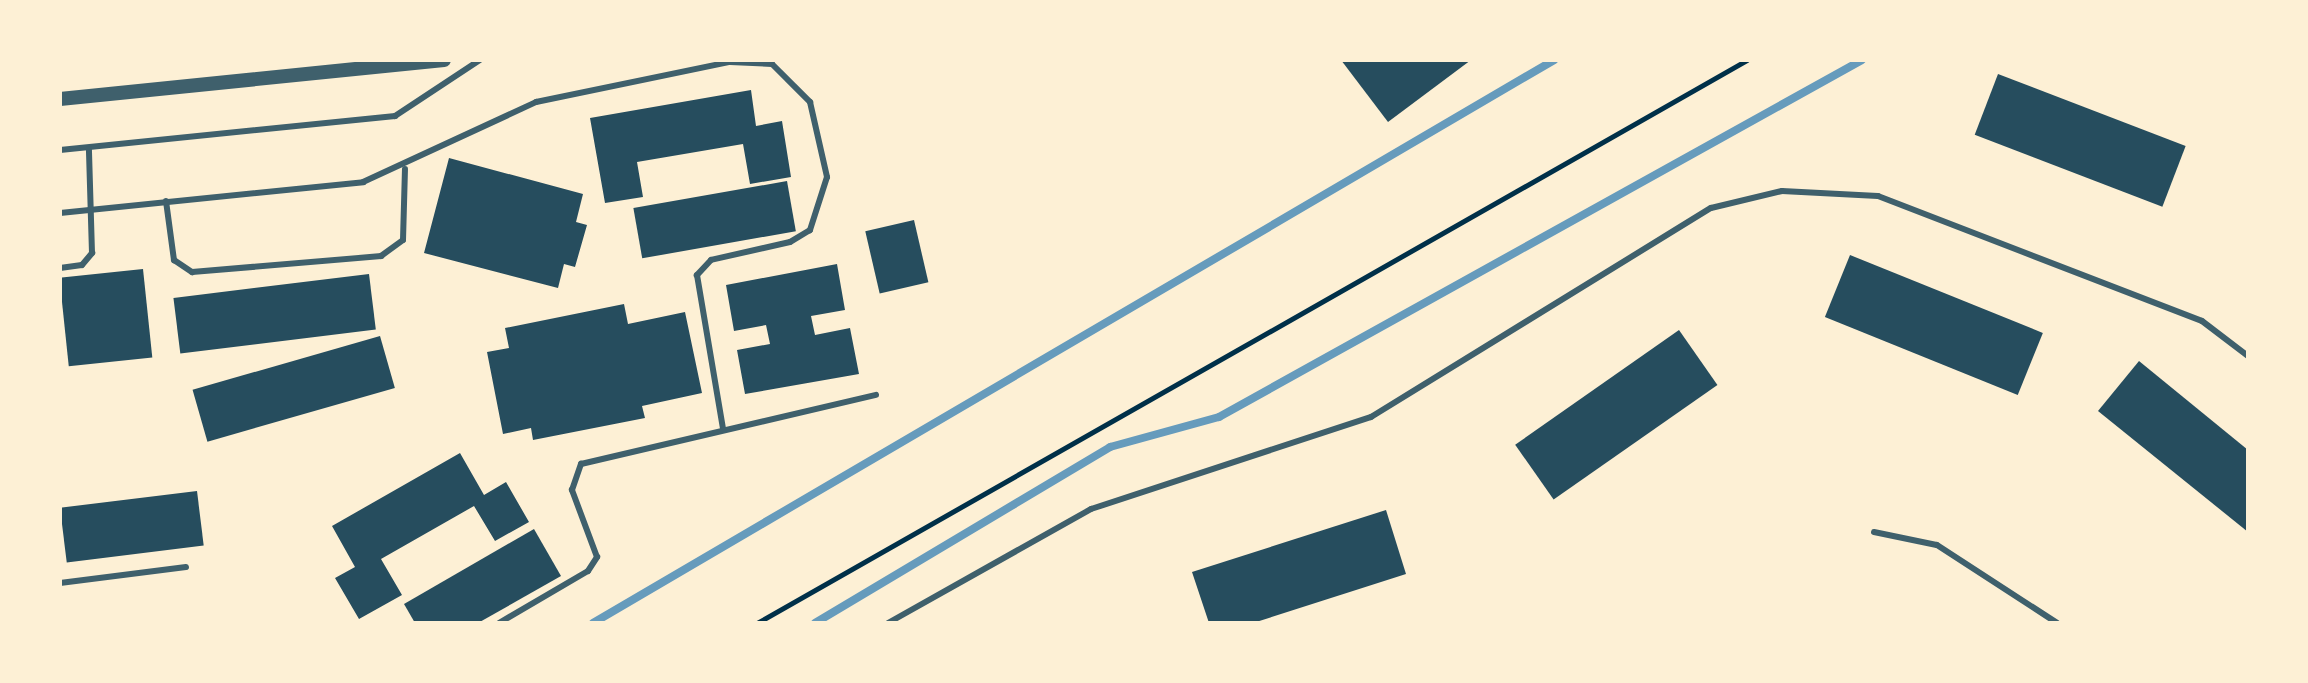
<!DOCTYPE html>
<html>
<head>
<meta charset="utf-8">
<style>
	body { margin:0 }
	#map { position:relative; width:2308px; height:683px; overflow:hidden; background:#fdf0d5; font-family:"Work Sans",sans-serif }
	div>[style] { position:absolute }
	.stream>* { height:8px; margin:-4px; padding:0 4px; transform-origin:4px; border-radius:4px; background:#669bbc }
	.building>* { inset:0; background:#264d5e; transform-origin:0 0 }
	.path>* { height:5px; margin:-2.5px; padding:0 2.5px; transform-origin:2.5px; border-radius:2.5px; background:#003049 }
	.service>* { height:6px; margin:-3px; padding:0 3px; transform-origin:3px; border-radius:3px; background:#3f606c }
	.tertiary>* { height:14px; margin:-7px; padding:0 7px; transform-origin:7px; border-radius:7px; background:#3f606c }
	span { translate:-50% -50%; white-space:nowrap; text-align:center; line-height:1.15; -webkit-text-stroke:8px #fdf0d5; paint-order:stroke }
	.frame { position:absolute; inset:0; border:62px solid #fdf0d5; pointer-events:none }
</style>
</head>
<body>
<div id="map">
	<div class="stream">
		<i style="left:593px;top:623px;width:1114px;rotate:-30.36deg"></i>
		<i style="left:815px;top:623px;width:344px;rotate:-30.8deg"></i>
		<i style="left:1110px;top:447px;width:113px;rotate:-15.4deg"></i>
		<i style="left:1219px;top:417px;width:735px;rotate:-29.04deg"></i>
	</div>
	<div class="building">
		<i style="clip-path:polygon(1341px 60px,1471px 60px,1388px 122px)"></i>
		<i style="left:1998px;top:74px;width:201px;height:65px;rotate:21deg"></i>
		<i style="clip-path:polygon(751px 90px,756px 126px,782px 121px,791px 177px,750px 184px,743px 144px,637px 162px,643px 197px,605px 203px,590px 118px)"></i>
		<i style="clip-path:polygon(449px 158px,583px 194px,576px 222px,587px 225px,575px 267px,564px 264px,558px 288px,424px 253px)"></i>
		<i style="left:787px;top:181px;width:51px;height:156px;rotate:80deg"></i>
		<i style="left:914px;top:220px;width:64px;height:50px;rotate:77deg"></i>
		<i style="left:1850px;top:255px;width:208px;height:67px;rotate:22deg"></i>
		<i style="clip-path:polygon(837px 264px,845px 310px,811px 316px,815px 335px,850px 328px,859px 374px,745px 394px,737px 350px,770px 344px,766px 325px,734px 331px,726px 285px)"></i>
		<i style="left:143px;top:269px;width:89px;height:84px;rotate:84deg"></i>
		<i style="left:369px;top:274px;width:56px;height:197px;rotate:83deg"></i>
		<i style="clip-path:polygon(624px 304px,628px 324px,685px 312px,702px 393px,642px 406px,645px 418px,533px 440px,531px 428px,503px 434px,487px 352px,509px 348px,505px 328px)"></i>
		<i style="left:1679px;top:330px;width:67px;height:200px;rotate:55deg"></i>
		<i style="left:380px;top:336px;width:54px;height:195px;rotate:74deg"></i>
		<i style="clip-path:polygon(2139px 361px,2248px 450px,2248px 532px,2098px 411px)"></i>
		<i style="clip-path:polygon(460px 453px,484px 495px,506px 482px,529px 522px,495px 541px,474px 506px,381px 559px,402px 595px,359px 619px,335px 578px,355px 567px,332px 526px)"></i>
		<i style="left:197px;top:491px;width:55px;height:138px;rotate:83deg"></i>
		<i style="clip-path:polygon(1386px 510px,1406px 574px,1253px 623px,1209px 623px,1192px 572px)"></i>
		<i style="clip-path:polygon(534px 529px,561px 576px,478px 623px,415px 623px,404px 604px)"></i>
	</div>
	<div class="path">
		<i style="left:757px;top:623px;width:1139px;rotate:-29.63deg"></i>
	</div>
	<div class="service">
		<i style="left:60px;top:150px;width:337px;rotate:-5.8deg"></i>
		<i style="left:395px;top:116px;width:102px;rotate:-33.4deg"></i>
		<i style="left:166px;top:201px;width:60px;rotate:82.3deg"></i>
		<i style="left:174px;top:260px;width:22px;rotate:34deg"></i>
		<i style="left:192px;top:272px;width:190px;rotate:-4.8deg"></i>
		<i style="left:381px;top:256px;width:27px;rotate:-36deg"></i>
		<i style="left:403px;top:240px;width:71px;rotate:-88.4deg"></i>
		<i style="left:60px;top:213px;width:305px;rotate:-5.8deg"></i>
		<i style="left:363px;top:182px;width:191px;rotate:-24.8deg"></i>
		<i style="left:536px;top:102px;width:198px;rotate:-11.7deg"></i>
		<i style="left:730px;top:62px;width:42px;rotate:2.7deg"></i>
		<i style="left:772px;top:64px;width:54px;rotate:45deg"></i>
		<i style="left:810px;top:102px;width:77px;rotate:77.2deg"></i>
		<i style="left:827px;top:177px;width:56px;rotate:107.8deg"></i>
		<i style="left:810px;top:230px;width:23px;rotate:149deg"></i>
		<i style="left:790px;top:242px;width:81px;rotate:167.2deg"></i>
		<i style="left:711px;top:260px;width:21px;rotate:133deg"></i>
		<i style="left:697px;top:275px;width:156px;rotate:80.4deg"></i>
		<i style="left:60px;top:268px;width:22px;rotate:-8deg"></i>
		<i style="left:82px;top:265px;width:16px;rotate:-50deg"></i>
		<i style="left:92px;top:253px;width:104px;rotate:-91.7deg"></i>
		<i style="left:1874px;top:532px;width:64px;rotate:11.7deg"></i>
		<i style="left:1937px;top:545px;width:143px;rotate:33deg"></i>
		<i style="left:60px;top:583px;width:127px;rotate:-7.2deg"></i>
		<i style="left:499px;top:623px;width:103px;rotate:-30.3deg"></i>
		<i style="left:588px;top:571px;width:17px;rotate:-57deg"></i>
		<i style="left:597px;top:557px;width:72px;rotate:-110.5deg"></i>
		<i style="left:572px;top:490px;width:28px;rotate:-71deg"></i>
		<i style="left:581px;top:464px;width:303px;rotate:-13.2deg"></i>
		<i style="left:888px;top:623px;width:233px;rotate:-29.3deg"></i>
		<i style="left:1091px;top:509px;width:295px;rotate:-18.2deg"></i>
		<i style="left:1371px;top:417px;width:399px;rotate:-31.6deg"></i>
		<i style="left:1711px;top:208px;width:73px;rotate:-13.5deg"></i>
		<i style="left:1782px;top:191px;width:96px;rotate:3deg"></i>
		<i style="left:1878px;top:196px;width:347px;rotate:21.1deg"></i>
		<i style="left:2202px;top:321px;width:58px;rotate:37.3deg"></i>
	</div>
	<div class="tertiary">
		<i style="left:60px;top:99px;width:386px;rotate:-5.8deg"></i>
	</div>
	<div class="frame"></div>
</div>
</body>
</html>
